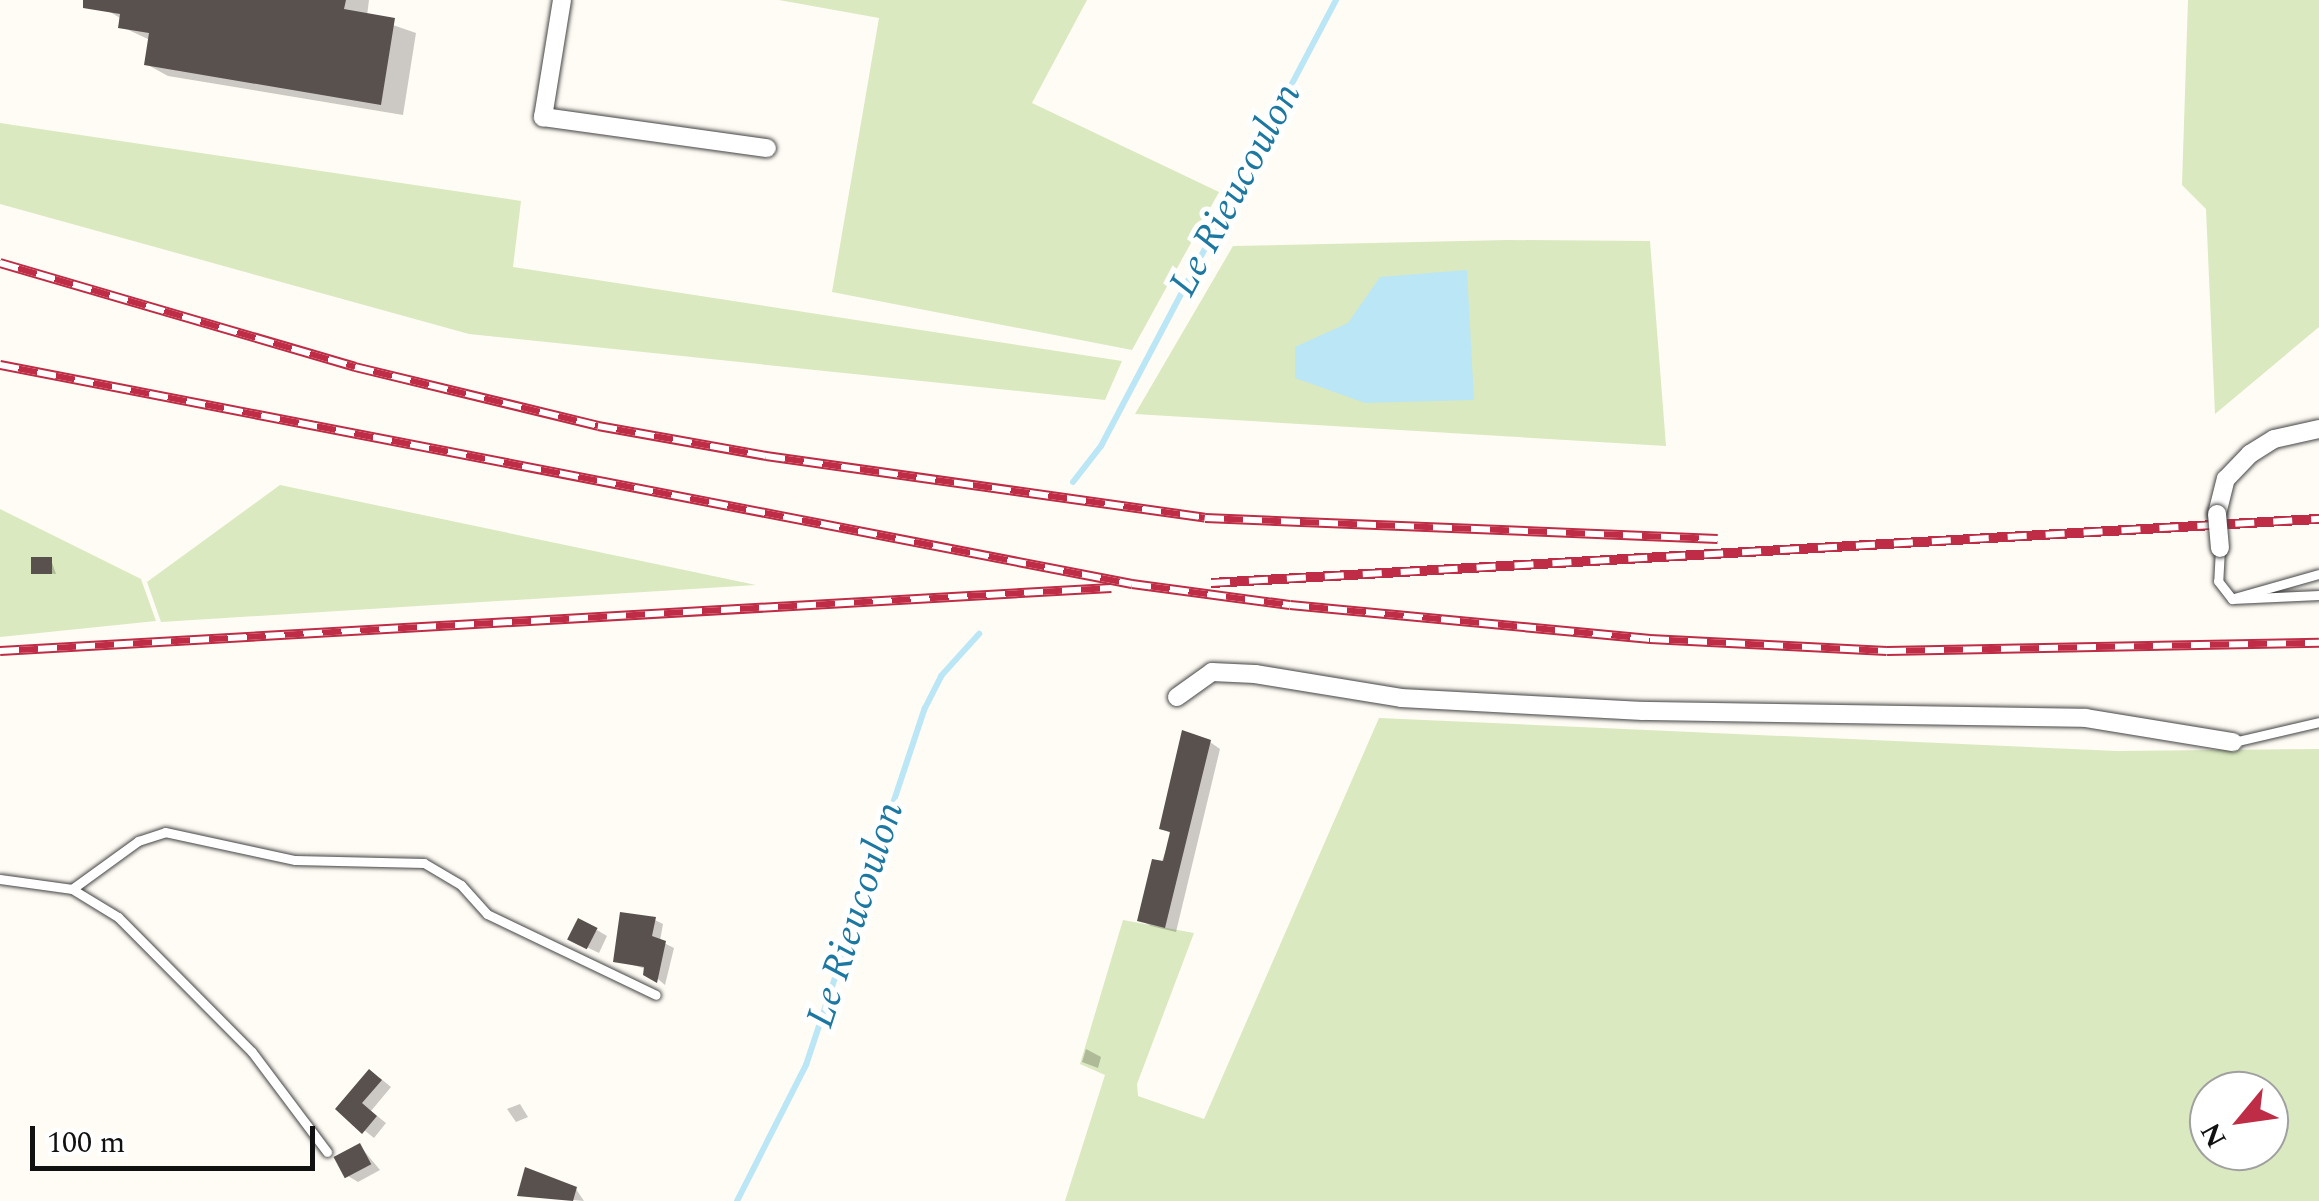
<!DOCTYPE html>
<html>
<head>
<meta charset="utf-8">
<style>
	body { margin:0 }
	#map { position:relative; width:2319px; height:1201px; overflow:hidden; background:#fffcf5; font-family:Spectral,serif }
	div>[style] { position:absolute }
	.green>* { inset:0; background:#dae9bf }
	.water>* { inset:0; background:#bbe6f5 }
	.shadow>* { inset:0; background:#0003 }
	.stream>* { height:6px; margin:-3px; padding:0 3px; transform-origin:3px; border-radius:3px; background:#bbe6f5 }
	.building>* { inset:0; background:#59514d; transform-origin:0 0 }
	.roads { filter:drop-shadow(0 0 2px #444) drop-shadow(0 0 2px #444) }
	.service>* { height:9px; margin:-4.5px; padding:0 4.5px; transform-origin:4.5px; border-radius:4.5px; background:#fff }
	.minor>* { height:18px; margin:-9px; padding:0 9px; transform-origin:9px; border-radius:9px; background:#fff }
	.rail>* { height:10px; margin-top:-5px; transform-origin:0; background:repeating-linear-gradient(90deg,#fff 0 19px,#be2c45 0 38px); box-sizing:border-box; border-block:2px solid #be2c45 }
	.bridges { filter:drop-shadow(0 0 2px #444) drop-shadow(0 0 2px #444) }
	.minor-bridge>* { height:18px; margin:-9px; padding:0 9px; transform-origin:9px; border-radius:9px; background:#fff }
	span { translate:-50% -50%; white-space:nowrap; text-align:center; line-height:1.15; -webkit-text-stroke:10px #fff; paint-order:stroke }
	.water-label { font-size:40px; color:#1c77a1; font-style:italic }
	.north { position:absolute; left:2189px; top:1071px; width:100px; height:100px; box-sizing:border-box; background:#fff; border:2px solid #a0a0a0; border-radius:50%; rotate:241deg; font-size:28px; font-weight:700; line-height:40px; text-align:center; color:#111 }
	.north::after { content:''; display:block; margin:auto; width:35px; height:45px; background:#be2c45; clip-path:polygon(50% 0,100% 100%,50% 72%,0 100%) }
	.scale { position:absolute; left:30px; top:1126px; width:285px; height:45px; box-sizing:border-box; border:5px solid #111; border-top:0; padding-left:12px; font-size:30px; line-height:35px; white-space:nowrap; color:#111; -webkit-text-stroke:8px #fff; paint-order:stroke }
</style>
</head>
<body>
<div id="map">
	<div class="green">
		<i style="clip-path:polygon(779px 0,1087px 0,1032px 103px,1219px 192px,1132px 350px,832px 292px,879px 18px)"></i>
		<i style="clip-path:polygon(2188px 0,2319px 0,2319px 327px,2215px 414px,2206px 209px,2182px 185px)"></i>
		<i style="clip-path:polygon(0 123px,521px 201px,513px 267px,1122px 361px,1105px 400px,469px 334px,0 204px)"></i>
		<i style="clip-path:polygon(1508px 240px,1650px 241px,1666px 446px,1135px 414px,1233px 246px)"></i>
		<i style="clip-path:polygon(280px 485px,756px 585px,161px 622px,147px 582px)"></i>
		<i style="clip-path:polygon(0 509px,141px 579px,156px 621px,0 637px)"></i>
		<i style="clip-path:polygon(evenodd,1379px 718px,2117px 751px,2319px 749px,2319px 1201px,1065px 1201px,1105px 1075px,1080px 1064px,1123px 920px,1194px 933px,1137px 1084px,1138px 1096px,1204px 1119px,1379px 718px,2209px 1091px,2269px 1091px,2269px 1151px,2209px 1151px,2209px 1091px)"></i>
	</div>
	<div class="water">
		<i style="clip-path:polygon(1467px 270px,1474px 400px,1365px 403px,1295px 378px,1295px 347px,1348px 323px,1380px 277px)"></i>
	</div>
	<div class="shadow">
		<i style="clip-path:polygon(110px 0,369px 0,367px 16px,416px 33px,403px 115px,168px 76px,146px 64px,150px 40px,120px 26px,122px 19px,108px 11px)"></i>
		<i style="clip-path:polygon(51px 560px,56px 574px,35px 572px)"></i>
		<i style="clip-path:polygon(1210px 742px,1220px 749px,1176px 932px,1151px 926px,1140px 920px,1172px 834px,1162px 828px)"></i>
		<i style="clip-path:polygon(655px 920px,663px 924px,660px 941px,674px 948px,665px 985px,646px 969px,616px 960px)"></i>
		<i style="clip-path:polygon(597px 930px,607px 936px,599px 953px,582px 945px)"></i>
		<i style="clip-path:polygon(1086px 1049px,1101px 1057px,1098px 1068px,1082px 1062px)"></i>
		<i style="clip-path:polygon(380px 1078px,391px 1087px,371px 1111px,386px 1123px,374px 1138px,338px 1109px)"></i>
		<i style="clip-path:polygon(520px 1104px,528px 1117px,516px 1122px,507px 1109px)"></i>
		<i style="clip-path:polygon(360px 1146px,380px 1170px,358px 1182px,348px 1176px)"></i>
		<i style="clip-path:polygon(576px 1189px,584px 1201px,520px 1195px)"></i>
	</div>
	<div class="stream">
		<i style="left:1073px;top:482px;width:46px;rotate:-52.1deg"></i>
		<i style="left:1101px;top:446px;width:504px;rotate:-62.21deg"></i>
		<i style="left:737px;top:1201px;width:153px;rotate:-63.1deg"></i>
		<i style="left:806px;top:1065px;width:376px;rotate:-71.6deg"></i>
		<i style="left:925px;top:708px;width:36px;rotate:-63deg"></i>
		<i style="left:941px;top:676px;width:57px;rotate:-47.9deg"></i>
	</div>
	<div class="building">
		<i style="clip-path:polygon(83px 0,346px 0,344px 9px,395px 18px,381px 105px,144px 65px,149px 33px,118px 28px,120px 14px,83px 8px)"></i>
		<i style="left:31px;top:557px;width:21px;height:17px"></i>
		<i style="clip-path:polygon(1182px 730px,1211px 740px,1165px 928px,1137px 921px,1152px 859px,1163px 861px,1170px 832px,1159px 829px)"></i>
		<i style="clip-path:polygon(620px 912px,656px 917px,652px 936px,666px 941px,657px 983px,643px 975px,644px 967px,613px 962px)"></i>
		<i style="left:578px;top:918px;width:22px;height:24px;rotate:27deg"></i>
		<i style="clip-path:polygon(369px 1069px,382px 1080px,362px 1103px,377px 1116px,362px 1134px,335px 1109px)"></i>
		<i style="left:360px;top:1143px;width:24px;height:30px;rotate:62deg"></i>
		<i style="clip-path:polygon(525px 1167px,577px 1187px,573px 1201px,517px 1196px)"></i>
	</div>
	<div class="roads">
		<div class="service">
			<i style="left:2220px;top:548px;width:33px;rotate:93deg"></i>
			<i style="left:2218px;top:581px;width:23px;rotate:52deg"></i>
			<i style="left:2232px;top:599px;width:87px;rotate:-2.6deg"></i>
			<i style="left:2234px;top:598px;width:88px;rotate:-15.8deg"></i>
			<i style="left:2233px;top:742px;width:88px;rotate:-13.1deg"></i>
			<i style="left:0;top:879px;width:73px;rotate:7.9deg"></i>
			<i style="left:72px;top:889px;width:82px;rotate:-36deg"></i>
			<i style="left:138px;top:841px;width:28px;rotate:-18deg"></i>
			<i style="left:165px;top:832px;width:133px;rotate:12.2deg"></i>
			<i style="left:295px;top:860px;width:129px;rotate:1.3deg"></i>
			<i style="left:424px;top:863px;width:43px;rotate:30.7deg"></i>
			<i style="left:461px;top:885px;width:39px;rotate:48deg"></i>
			<i style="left:487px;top:914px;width:187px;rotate:25.6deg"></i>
			<i style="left:72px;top:889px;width:54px;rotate:31.3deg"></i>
			<i style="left:118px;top:917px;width:190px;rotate:45.2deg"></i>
			<i style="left:252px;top:1052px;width:125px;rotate:53.1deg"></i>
		</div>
		<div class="minor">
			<i style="left:562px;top:0;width:119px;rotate:99.2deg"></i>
			<i style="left:543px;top:117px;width:226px;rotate:7.9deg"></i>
			<i style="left:2217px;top:514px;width:36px;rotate:-76deg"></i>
			<i style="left:2226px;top:479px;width:35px;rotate:-46deg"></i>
			<i style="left:2250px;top:454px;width:28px;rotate:-32deg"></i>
			<i style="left:2274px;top:439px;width:46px;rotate:-12.5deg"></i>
			<i style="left:1177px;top:697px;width:43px;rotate:-35.5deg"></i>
			<i style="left:1212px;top:672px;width:43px;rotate:2.7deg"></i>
			<i style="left:1255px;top:674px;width:148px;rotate:9.3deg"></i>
			<i style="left:1401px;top:698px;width:242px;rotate:3.1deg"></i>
			<i style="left:1643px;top:711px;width:443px;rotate:0.9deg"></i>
			<i style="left:2086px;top:718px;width:149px;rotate:9.3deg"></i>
		</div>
	</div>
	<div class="rail">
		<i style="left:0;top:263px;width:370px;rotate:16.3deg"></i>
		<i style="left:355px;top:367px;width:250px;rotate:13.6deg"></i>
		<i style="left:598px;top:426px;width:171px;rotate:10.1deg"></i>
		<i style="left:766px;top:456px;width:443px;rotate:8deg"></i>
		<i style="left:1205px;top:518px;width:513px;rotate:2.34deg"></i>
		<i style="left:0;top:365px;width:1153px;rotate:10.95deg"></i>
		<i style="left:1132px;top:584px;width:159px;rotate:7.6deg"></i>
		<i style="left:1290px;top:605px;width:362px;rotate:5.4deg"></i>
		<i style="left:1650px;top:639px;width:237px;rotate:2.9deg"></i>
		<i style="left:1887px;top:651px;width:432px;rotate:-1.1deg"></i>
		<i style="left:1211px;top:583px;width:1110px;rotate:-3.31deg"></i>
		<i style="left:0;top:651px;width:1113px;rotate:-3.25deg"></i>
	</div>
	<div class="bridges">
		<div class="minor-bridge">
			<i style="left:2217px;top:514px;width:34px;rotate:85deg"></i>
		</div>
	</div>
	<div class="water-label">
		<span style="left:1236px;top:190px;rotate:-62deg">Le Rieucoulon</span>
		<span style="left:856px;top:915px;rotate:-72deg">Le Rieucoulon</span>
	</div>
	<div class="north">N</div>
	<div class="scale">100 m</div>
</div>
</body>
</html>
